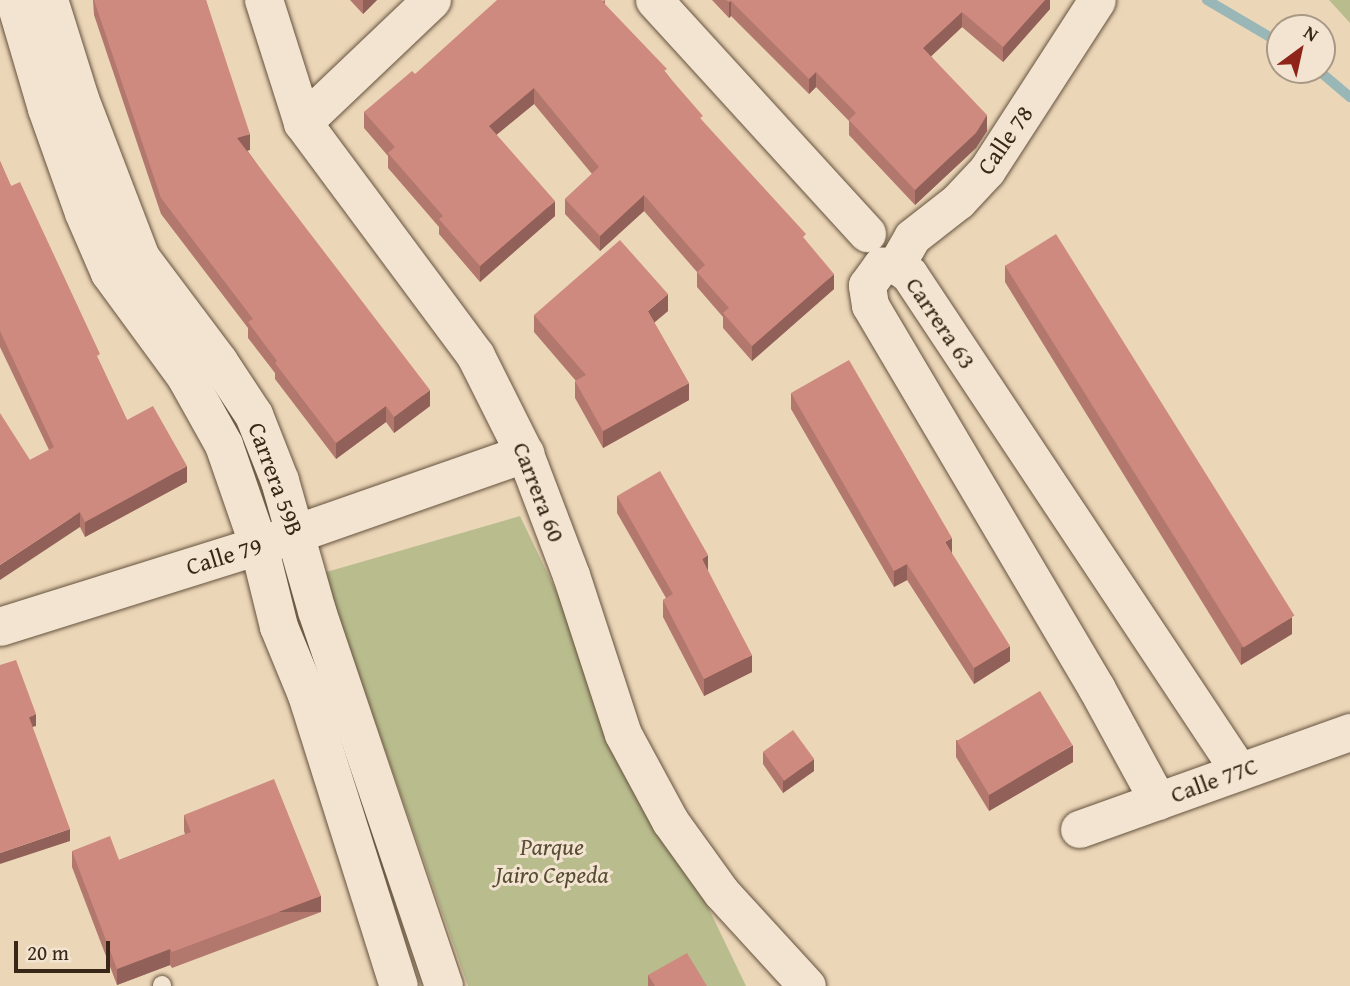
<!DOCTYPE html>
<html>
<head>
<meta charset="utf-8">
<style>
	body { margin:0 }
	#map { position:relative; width:1350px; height:986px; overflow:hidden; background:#ecd6b8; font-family:"Gentium Book Plus",serif }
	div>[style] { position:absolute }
	.green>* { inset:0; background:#b9bd8e }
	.stream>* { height:10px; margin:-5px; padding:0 5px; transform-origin:5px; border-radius:5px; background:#9ab7b7 }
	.roads { filter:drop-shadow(0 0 2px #65533e) drop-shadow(0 0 2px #65533e) }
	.lane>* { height:18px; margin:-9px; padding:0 9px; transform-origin:9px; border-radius:9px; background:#f3e4d1 }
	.street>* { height:37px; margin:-18.5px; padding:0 18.5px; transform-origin:18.5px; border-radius:18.5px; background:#f3e4d1 }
	.secondary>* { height:38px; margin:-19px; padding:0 19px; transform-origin:19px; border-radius:19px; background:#f3e4d1 }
	.wall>* { inset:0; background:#b2776d }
	.shaded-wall>* { inset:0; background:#916159; transform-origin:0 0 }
	.building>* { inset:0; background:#cf8a7f; transform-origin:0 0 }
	span { translate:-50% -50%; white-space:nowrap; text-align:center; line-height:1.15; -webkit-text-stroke:6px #f3e4d1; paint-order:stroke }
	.street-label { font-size:24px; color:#382716 }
	.park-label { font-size:24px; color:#584c34; font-style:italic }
	.north { position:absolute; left:1266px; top:14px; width:70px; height:70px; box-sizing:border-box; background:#f3e4d1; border:2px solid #a89886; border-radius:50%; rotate:33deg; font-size:19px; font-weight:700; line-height:28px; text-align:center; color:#382716 }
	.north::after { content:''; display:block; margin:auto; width:24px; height:32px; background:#8f2418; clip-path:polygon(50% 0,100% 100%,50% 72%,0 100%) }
	.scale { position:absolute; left:14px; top:941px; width:96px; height:32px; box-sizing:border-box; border:4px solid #382716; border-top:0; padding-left:9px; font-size:21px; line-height:24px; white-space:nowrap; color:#382716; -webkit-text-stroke:5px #f3e4d1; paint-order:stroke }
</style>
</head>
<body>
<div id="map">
	<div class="green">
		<i style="clip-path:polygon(1329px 0,1350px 0,1350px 23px)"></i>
		<i style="clip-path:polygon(520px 516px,746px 986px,468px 986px,323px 573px)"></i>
	</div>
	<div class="stream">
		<i style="left:1207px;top:0;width:85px;rotate:30.5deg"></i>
		<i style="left:1318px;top:70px;width:42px;rotate:40.2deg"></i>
	</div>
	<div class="roads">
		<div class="lane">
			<i style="left:162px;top:985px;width:1px;rotate:90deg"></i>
		</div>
		<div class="street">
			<i style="left:654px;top:0;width:316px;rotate:47.6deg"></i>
			<i style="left:896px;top:265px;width:32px;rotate:-60deg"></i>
			<i style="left:912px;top:237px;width:58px;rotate:-38deg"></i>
			<i style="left:958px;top:201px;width:42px;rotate:-46.9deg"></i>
			<i style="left:987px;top:170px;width:202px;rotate:-57.1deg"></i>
			<i style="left:525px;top:454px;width:129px;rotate:69.2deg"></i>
			<i style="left:571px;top:575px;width:167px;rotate:71.9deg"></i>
			<i style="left:623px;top:734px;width:99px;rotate:61.6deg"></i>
			<i style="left:670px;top:821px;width:87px;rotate:54.3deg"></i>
			<i style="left:721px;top:892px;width:127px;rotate:47.5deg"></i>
			<i style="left:1158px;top:801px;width:128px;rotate:-118.6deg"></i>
			<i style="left:1097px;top:689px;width:446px;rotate:-120.6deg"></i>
			<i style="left:870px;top:305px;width:20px;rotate:-99deg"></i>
			<i style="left:867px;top:285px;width:24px;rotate:-54deg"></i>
			<i style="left:881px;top:266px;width:15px;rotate:-4deg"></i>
			<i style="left:896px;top:265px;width:16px;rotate:35deg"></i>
			<i style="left:909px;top:274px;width:597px;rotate:56.42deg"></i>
			<i style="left:1079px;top:829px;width:288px;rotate:-19.7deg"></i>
		</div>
		<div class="secondary">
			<i style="left:15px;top:0;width:114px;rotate:73.6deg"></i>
			<i style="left:47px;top:109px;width:110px;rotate:70.4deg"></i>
			<i style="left:84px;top:213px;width:65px;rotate:66.6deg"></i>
			<i style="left:110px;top:273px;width:129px;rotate:53.8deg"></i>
			<i style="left:186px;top:377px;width:78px;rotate:60.8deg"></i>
			<i style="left:224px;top:445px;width:107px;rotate:70.9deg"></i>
			<i style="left:259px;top:546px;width:83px;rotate:76.1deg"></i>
			<i style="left:279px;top:627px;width:74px;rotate:67.6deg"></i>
			<i style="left:307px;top:695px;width:305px;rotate:72.5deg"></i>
			<i style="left:49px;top:0;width:104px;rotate:72.6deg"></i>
			<i style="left:80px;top:99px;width:170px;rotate:69deg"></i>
			<i style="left:141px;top:258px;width:130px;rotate:53.1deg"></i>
			<i style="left:219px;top:362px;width:64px;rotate:56.6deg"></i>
			<i style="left:254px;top:415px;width:71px;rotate:68.5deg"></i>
			<i style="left:280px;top:481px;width:135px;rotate:74.1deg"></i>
			<i style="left:317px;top:611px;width:396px;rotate:71.3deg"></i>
			<i style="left:303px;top:123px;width:178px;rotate:-43.6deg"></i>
			<i style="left:0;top:627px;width:310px;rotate:-17.4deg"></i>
			<i style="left:296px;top:534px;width:243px;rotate:-19.3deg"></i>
			<i style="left:525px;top:454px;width:110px;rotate:-116.6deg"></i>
			<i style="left:476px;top:356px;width:290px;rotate:-126.6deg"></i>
			<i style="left:303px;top:123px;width:129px;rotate:-107.6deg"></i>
		</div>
	</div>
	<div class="wall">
		<i style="clip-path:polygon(93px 0,206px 0,250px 150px,247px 150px,430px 406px,394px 433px,386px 422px,336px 459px,275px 379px,275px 373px,248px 338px,248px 328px,161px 214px,94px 15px)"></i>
		<i style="clip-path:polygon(350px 0,377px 0,363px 14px)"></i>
		<i style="clip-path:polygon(605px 0,605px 5px,667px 74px,703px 122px,806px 241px,834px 289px,752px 361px,723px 328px,723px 317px,697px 287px,697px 272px,644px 211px,600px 251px,565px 214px,565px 199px,592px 174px,534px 104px,496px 135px,555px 216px,480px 282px,439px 234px,439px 227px,388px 168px,388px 156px,364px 128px,364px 112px,415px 74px)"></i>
		<i style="clip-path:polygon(712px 0,1050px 0,1050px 9px,1003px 62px,962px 27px,931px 56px,987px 131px,976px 148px,915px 205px,849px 135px,849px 121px,816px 87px,809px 94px,731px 16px,729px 18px)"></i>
		<i style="clip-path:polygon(0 161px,11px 186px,100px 363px,127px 420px,187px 482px,85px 537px,80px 527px,30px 460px,49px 450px,0 347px)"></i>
		<i style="clip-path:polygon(1005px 265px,1292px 634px,1241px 665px,1005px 282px)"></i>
		<i style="clip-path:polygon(668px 311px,654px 322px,689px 400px,603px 448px,575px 398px,575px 381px,576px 381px,534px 332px,534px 315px)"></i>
		<i style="clip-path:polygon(791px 393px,952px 554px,1010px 661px,974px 684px,907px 580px,894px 587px,791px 409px)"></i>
		<i style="clip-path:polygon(617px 496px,708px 571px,752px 672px,704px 696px,663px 617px,663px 600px,666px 598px,617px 513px)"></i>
		<i style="clip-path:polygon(956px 740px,1073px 762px,989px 811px,956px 757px)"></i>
		<i style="clip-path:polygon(763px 752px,814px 771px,783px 793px,763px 764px)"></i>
		<i style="clip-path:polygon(184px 815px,321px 912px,172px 968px,170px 965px,117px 985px,72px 867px,72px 851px,119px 860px,185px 834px,184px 831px)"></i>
		<i style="clip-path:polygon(648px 975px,707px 986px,648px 986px)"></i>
	</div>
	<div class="shaded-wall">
		<i style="clip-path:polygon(363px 0,377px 0,363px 14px)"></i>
		<i style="clip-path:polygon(1045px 0,1050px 0,1050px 9px,1003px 62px,1003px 47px)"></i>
		<i style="clip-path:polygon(731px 1px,731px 16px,729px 18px,729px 2px)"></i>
		<i style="clip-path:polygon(962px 12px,962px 27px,923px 64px,923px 48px)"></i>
		<i style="clip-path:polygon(816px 72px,816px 87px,809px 94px,809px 79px)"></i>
		<i style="clip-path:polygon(534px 88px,534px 104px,489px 141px,489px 126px)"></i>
		<i style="clip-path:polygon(987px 115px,987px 131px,976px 148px,915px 205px,915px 190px)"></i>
		<i style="clip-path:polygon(250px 134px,250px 150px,237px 154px,237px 138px)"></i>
		<i style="clip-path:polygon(644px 195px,644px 211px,600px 251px,600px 236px)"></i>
		<i style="clip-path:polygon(555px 201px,555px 216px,480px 282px,480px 266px)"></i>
		<i style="clip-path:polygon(834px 274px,834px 289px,752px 361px,752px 346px)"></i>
		<i style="clip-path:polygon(668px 294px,668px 311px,648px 328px,648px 311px)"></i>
		<i style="clip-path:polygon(689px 383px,689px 400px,603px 448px,603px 431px)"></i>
		<i style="clip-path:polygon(430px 390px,430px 406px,394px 433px,394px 417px)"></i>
		<i style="clip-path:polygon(386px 406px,386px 422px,336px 459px,336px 443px)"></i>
		<i style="clip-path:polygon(187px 466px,187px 482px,85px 537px,85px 522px)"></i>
		<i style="clip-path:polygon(80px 512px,80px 527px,0 580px,0 565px)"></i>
		<i style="clip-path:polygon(952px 538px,952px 554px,945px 542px)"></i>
		<i style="clip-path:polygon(708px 555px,708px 572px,702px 559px)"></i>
		<i style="clip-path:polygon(907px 564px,907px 580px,894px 587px,894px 571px)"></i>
		<i style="clip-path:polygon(1292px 617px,1292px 634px,1241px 665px,1241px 648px)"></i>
		<i style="clip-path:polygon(1010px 646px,1010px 661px,974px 684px,974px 668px)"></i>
		<i style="clip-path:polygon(752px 655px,752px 672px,704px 696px,704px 679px)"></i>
		<i style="clip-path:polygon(36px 714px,36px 726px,29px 728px,29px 717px)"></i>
		<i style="clip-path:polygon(1073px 745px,1073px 762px,989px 811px,989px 794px)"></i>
		<i style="clip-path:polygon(814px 759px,814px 771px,783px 793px,783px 781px)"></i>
		<i style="clip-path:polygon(70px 829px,70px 841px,0 864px,0 853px)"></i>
		<i style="left:321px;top:896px;width:16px;height:159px;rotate:90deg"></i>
		<i style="clip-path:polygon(170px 949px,170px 965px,117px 985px,117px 969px)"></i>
	</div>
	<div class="building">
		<i style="clip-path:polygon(94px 0,206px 0,250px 134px,237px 138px,430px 390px,394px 417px,386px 406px,336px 443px,275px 363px,277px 361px,248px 322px,253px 319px,161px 198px)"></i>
		<i style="clip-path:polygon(497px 0,603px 0,602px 1px,667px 69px,664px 71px,703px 116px,700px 118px,806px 234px,803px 237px,834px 274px,752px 346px,723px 313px,729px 308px,697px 272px,705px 265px,644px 195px,600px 236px,565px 199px,599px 167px,534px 88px,489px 126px,555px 201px,480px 266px,439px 219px,443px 216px,388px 153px,395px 147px,364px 112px,412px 71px,415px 74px)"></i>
		<i style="clip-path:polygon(726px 0,1045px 0,1003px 47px,962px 12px,923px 48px,987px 115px,976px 133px,915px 190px,849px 120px,856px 113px,816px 72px,809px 79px,731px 1px,729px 2px)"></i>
		<i style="clip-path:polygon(0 161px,11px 186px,20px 182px,100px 354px,97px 356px,127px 420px,153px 406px,187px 466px,85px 522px,80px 512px,0 565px,0 413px,30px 460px,54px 447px,0 331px)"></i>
		<i style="left:1056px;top:234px;width:450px;height:60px;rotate:58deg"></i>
		<i style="clip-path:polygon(620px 240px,668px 294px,648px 311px,689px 383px,603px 431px,575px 381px,586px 375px,534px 315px)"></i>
		<i style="clip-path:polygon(849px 360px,952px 538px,945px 542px,1010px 646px,974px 668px,907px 564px,894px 571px,791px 393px)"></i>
		<i style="clip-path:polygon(660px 471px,708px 555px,702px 559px,752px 655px,704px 679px,663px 600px,673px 594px,617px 496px)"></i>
		<i style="clip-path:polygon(16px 660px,36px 714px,29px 717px,70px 829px,0 853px,0 665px)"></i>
		<i style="left:1040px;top:691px;width:63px;height:97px;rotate:59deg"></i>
		<i style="left:793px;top:730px;width:36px;height:37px;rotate:54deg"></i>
		<i style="clip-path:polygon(274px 779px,321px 896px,172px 952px,170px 949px,117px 969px,72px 851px,110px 836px,119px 860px,191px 832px,184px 815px)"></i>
		<i style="clip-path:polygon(687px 953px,707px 986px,655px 986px,648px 975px)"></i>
	</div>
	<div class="street-label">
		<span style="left:1005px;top:140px;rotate:-55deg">Calle 78</span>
		<span style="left:941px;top:323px;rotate:56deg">Carrera 63</span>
		<span style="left:276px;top:479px;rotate:70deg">Carrera 59B</span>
		<span style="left:539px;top:492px;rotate:69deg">Carrera 60</span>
		<span style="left:224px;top:556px;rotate:-17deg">Calle 79</span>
		<span style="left:1214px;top:780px;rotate:-20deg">Calle 77C</span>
	</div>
	<div class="park-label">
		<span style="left:552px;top:861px">Parque<br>Jairo Cepeda</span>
	</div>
	<div class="north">N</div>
	<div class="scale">20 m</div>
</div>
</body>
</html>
